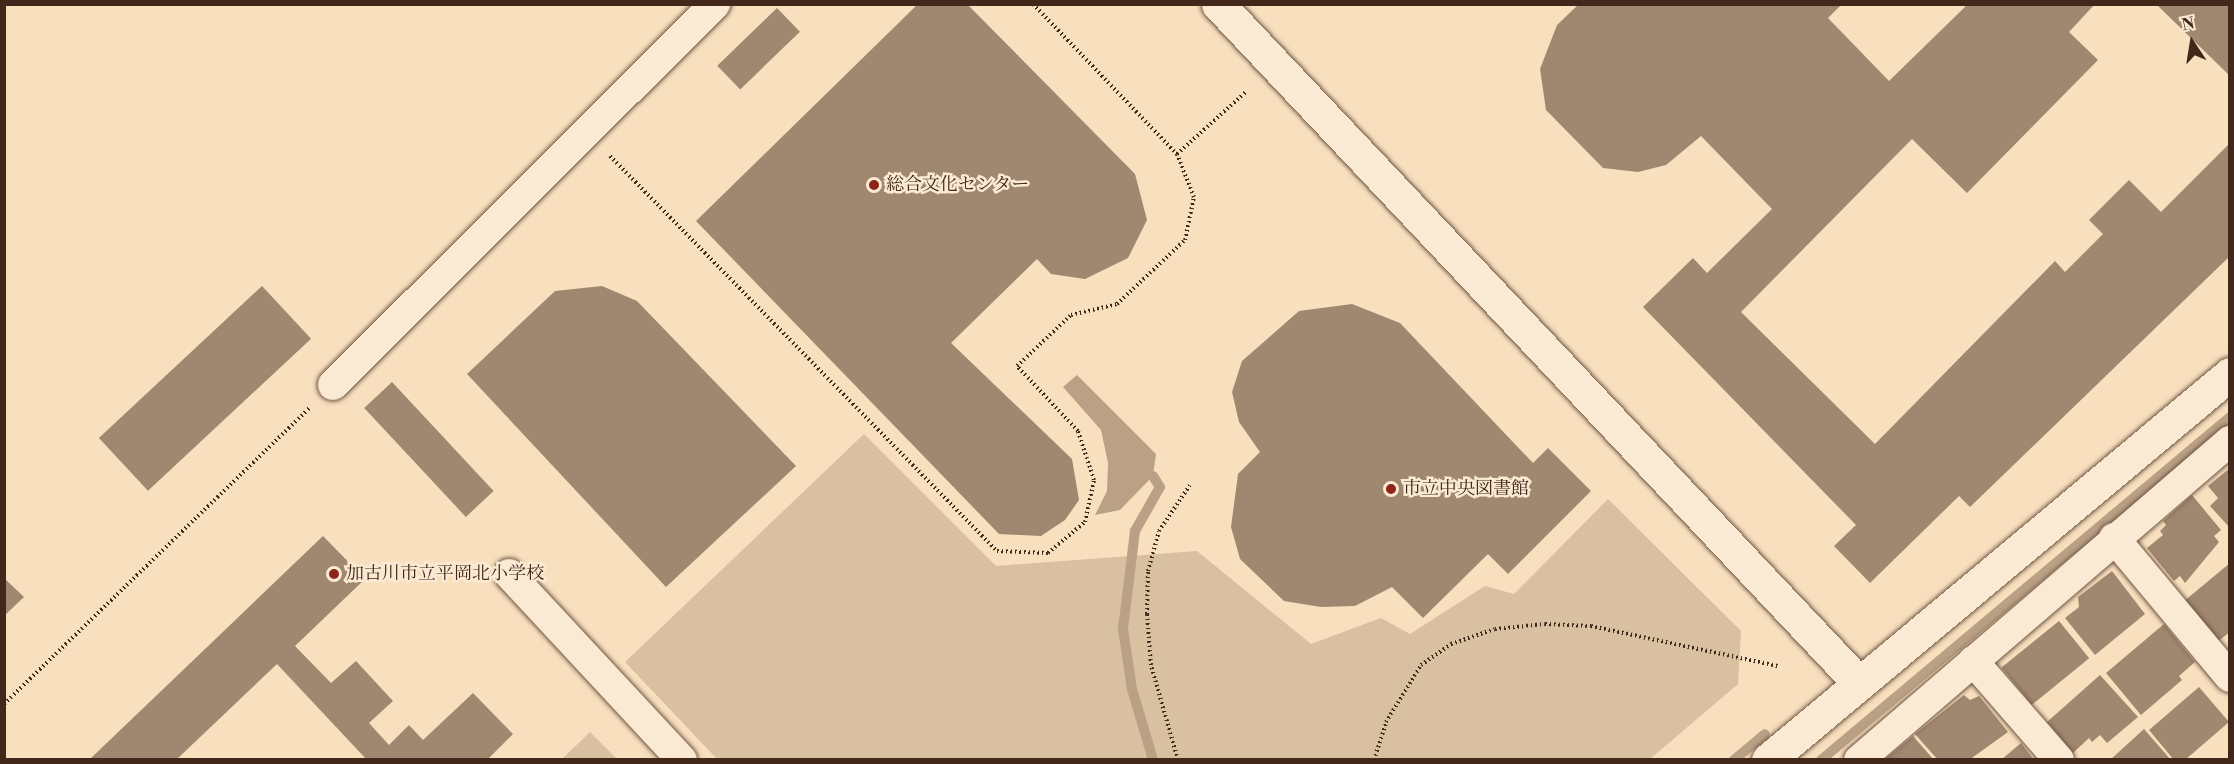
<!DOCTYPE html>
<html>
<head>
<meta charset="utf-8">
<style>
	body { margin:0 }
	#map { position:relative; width:2234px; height:764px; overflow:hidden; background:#f8dfbd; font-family:"Libre Bodoni","Noto Serif JP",serif }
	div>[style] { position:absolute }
	.green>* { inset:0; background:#d9c0a1 }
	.water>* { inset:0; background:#baa186 }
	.stream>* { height:10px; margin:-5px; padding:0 5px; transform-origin:5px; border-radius:5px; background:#baa186 }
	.building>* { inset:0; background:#a0876f; transform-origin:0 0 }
	.path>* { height:4px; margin-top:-2px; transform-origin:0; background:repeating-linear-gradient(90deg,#41281a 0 1.5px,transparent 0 4.5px) }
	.roads { filter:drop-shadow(0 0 2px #6f5643) drop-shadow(0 0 2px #6f5643) }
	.street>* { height:30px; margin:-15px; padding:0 15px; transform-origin:15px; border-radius:15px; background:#faead4 }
	.secondary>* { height:33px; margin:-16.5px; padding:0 16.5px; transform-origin:16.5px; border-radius:16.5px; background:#faead4 }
	.dots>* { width:16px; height:16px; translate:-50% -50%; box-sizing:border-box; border:3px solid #faead4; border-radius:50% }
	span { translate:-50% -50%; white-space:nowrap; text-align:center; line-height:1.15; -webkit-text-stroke:5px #faead4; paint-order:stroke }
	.poi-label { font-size:18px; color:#41281a }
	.left { translate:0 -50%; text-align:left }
	.frame { position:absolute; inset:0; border:6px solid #41281a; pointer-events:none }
	.north { position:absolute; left:2162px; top:12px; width:60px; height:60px; -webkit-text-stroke:4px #faead4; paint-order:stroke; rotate:348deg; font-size:16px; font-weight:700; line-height:24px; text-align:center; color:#41281a }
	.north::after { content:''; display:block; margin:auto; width:21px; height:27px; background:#41281a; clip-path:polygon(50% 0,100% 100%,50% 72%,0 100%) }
</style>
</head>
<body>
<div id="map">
	<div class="green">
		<i style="clip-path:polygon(864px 434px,996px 566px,1197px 551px,1311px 644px,1381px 618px,1410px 634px,1485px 586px,1514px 594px,1608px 499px,1741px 631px,1738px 684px,1650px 759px,717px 759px,625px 662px)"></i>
		<i style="clip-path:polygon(590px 732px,617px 759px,561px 759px,562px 759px)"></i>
	</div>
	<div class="water">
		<i style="clip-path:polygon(1077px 375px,1156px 454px,1153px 476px,1120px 510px,1095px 515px,1107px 491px,1108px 463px,1101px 430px,1063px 387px)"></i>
	</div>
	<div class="stream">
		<i style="left:1153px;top:476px;width:13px;rotate:58deg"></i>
		<i style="left:1160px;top:487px;width:51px;rotate:119.6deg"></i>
		<i style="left:1135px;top:531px;width:99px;rotate:97deg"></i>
		<i style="left:1123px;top:629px;width:61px;rotate:81.5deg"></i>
		<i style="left:1132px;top:689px;width:74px;rotate:73.5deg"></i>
		<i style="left:1734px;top:760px;width:40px;rotate:-40deg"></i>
		<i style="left:1821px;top:760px;width:534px;rotate:-39.98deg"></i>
	</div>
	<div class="building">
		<i style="clip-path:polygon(918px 4px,967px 4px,1135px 174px,1147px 220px,1128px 258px,1085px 279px,1051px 274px,1037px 259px,951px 343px,1072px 459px,1079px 500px,1065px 520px,1041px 536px,999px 534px,696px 221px)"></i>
		<i style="clip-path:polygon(1579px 4px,1842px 4px,1828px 18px,1889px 81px,1968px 4px,2095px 4px,2069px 32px,2098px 60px,1967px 193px,1912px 139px,1741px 312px,1875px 444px,2055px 261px,2065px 272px,2103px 234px,2089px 220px,2129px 180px,2161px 212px,2230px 143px,2230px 256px,1970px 507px,1959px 496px,1870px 583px,1834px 546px,1856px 525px,1643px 307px,1693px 258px,1707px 273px,1772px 209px,1701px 136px,1666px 165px,1638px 172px,1603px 168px,1546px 110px,1540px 69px,1557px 25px)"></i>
		<i style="clip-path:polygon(2156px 4px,2230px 4px,2230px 76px)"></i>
		<i style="left:777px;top:8px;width:33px;height:83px;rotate:46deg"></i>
		<i style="left:262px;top:286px;width:72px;height:223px;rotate:47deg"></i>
		<i style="clip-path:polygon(602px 286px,637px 301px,796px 466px,666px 587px,467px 374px,555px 291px)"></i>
		<i style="clip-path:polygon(1352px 304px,1400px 323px,1533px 463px,1548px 448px,1591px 491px,1508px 574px,1488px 554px,1423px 618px,1392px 587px,1355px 606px,1321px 607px,1284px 601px,1240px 559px,1231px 527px,1238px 474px,1260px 452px,1239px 422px,1232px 392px,1242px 361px,1299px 311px)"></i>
		<i style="left:392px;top:382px;width:149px;height:38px;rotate:47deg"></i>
		<i style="clip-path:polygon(2230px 468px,2230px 528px,2210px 506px,2218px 498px,2208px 486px)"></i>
		<i style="clip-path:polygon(2192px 495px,2221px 530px,2214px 536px,2219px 542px,2185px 583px,2180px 576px,2174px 581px,2147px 548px,2163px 535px,2160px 531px,2166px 525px,2163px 521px)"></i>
		<i style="clip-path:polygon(323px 536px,365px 579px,295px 646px,331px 683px,356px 661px,393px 701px,369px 723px,389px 745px,409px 725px,423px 740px,473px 693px,513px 734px,487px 760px,367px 760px,277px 664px,176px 760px,89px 760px)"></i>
		<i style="clip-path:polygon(2230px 563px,2230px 632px,2217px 642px,2183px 602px)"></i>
		<i style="clip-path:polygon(2112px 571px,2145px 614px,2095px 655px,2065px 618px,2079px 607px,2078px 597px)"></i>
		<i style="clip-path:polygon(4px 578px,24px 597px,4px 616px)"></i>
		<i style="left:2059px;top:621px;width:48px;height:74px;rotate:51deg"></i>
		<i style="clip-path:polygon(2164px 624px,2195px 662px,2179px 676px,2182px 680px,2141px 715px,2106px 673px)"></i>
		<i style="clip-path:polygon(2100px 675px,2138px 717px,2107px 743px,2100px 735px,2092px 742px,2089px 738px,2073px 753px,2047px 722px)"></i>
		<i style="clip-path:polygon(2199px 687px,2229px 722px,2185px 760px,2174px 760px,2149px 730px)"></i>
		<i style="clip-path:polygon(1964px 695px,1970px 700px,1979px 696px,2008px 732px,1969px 760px,1938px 760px,1915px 734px)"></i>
		<i style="clip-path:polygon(2144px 729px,2171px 760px,2110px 760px)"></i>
		<i style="clip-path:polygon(1913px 736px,1934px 760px,1884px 760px)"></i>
		<i style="clip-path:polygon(2021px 743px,2034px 760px,2001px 760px)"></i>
	</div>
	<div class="path">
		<i style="left:1033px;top:4px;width:208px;rotate:46.2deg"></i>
		<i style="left:1177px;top:154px;width:94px;rotate:-42deg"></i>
		<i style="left:610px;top:156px;width:553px;rotate:45.59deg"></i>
		<i style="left:997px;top:551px;width:51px;rotate:2.2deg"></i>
		<i style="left:1048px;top:553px;width:48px;rotate:-40deg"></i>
		<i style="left:1085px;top:522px;width:43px;rotate:-77.9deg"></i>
		<i style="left:1094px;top:480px;width:52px;rotate:-108.1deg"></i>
		<i style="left:1078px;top:431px;width:89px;rotate:-133.2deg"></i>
		<i style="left:1017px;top:366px;width:74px;rotate:-43.4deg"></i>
		<i style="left:1071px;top:315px;width:47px;rotate:-13.4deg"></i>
		<i style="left:1117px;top:304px;width:93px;rotate:-43.3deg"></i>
		<i style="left:1185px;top:240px;width:44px;rotate:-78.2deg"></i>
		<i style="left:1194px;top:197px;width:46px;rotate:-111.6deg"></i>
		<i style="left:4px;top:704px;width:426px;rotate:-44.1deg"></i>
		<i style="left:1178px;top:760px;width:99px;rotate:-105.9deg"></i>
		<i style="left:1151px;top:665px;width:51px;rotate:-94.5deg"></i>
		<i style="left:1147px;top:614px;width:43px;rotate:-88.7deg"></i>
		<i style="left:1148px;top:571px;width:41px;rotate:-74.6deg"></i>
		<i style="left:1159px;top:531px;width:55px;rotate:-56deg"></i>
		<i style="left:1374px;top:760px;width:40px;rotate:-72deg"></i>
		<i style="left:1386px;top:722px;width:67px;rotate:-58.4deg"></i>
		<i style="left:1421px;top:665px;width:37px;rotate:-35deg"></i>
		<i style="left:1451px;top:644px;width:46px;rotate:-18.8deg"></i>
		<i style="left:1495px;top:629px;width:50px;rotate:-5.7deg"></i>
		<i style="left:1545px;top:624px;width:46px;rotate:2.5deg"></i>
		<i style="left:1591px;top:626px;width:191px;rotate:12.1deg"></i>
	</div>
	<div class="roads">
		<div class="street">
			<i style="left:333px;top:385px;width:540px;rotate:-44.92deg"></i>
			<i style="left:2114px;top:538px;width:181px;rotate:50.2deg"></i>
			<i style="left:509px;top:574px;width:254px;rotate:47.1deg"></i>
			<i style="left:1973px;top:661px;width:131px;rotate:49deg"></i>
			<i style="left:1859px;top:760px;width:489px;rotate:-40.7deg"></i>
		</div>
		<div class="secondary">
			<i style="left:1218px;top:4px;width:934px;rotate:46.65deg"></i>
			<i style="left:1768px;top:760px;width:602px;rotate:-39.88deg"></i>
		</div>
	</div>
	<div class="dots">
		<i style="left:874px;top:185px;background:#8f2418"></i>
		<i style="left:1391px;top:489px;background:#8f2418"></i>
		<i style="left:334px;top:574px;background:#8f2418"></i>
	</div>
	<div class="poi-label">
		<span class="left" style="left:886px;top:185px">総合文化センター</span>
		<span class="left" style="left:1403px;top:489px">市立中央図書館</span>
		<span class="left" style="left:346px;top:574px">加古川市立平岡北小学校</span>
	</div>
	<div class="frame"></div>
	<div class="north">N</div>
</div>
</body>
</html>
